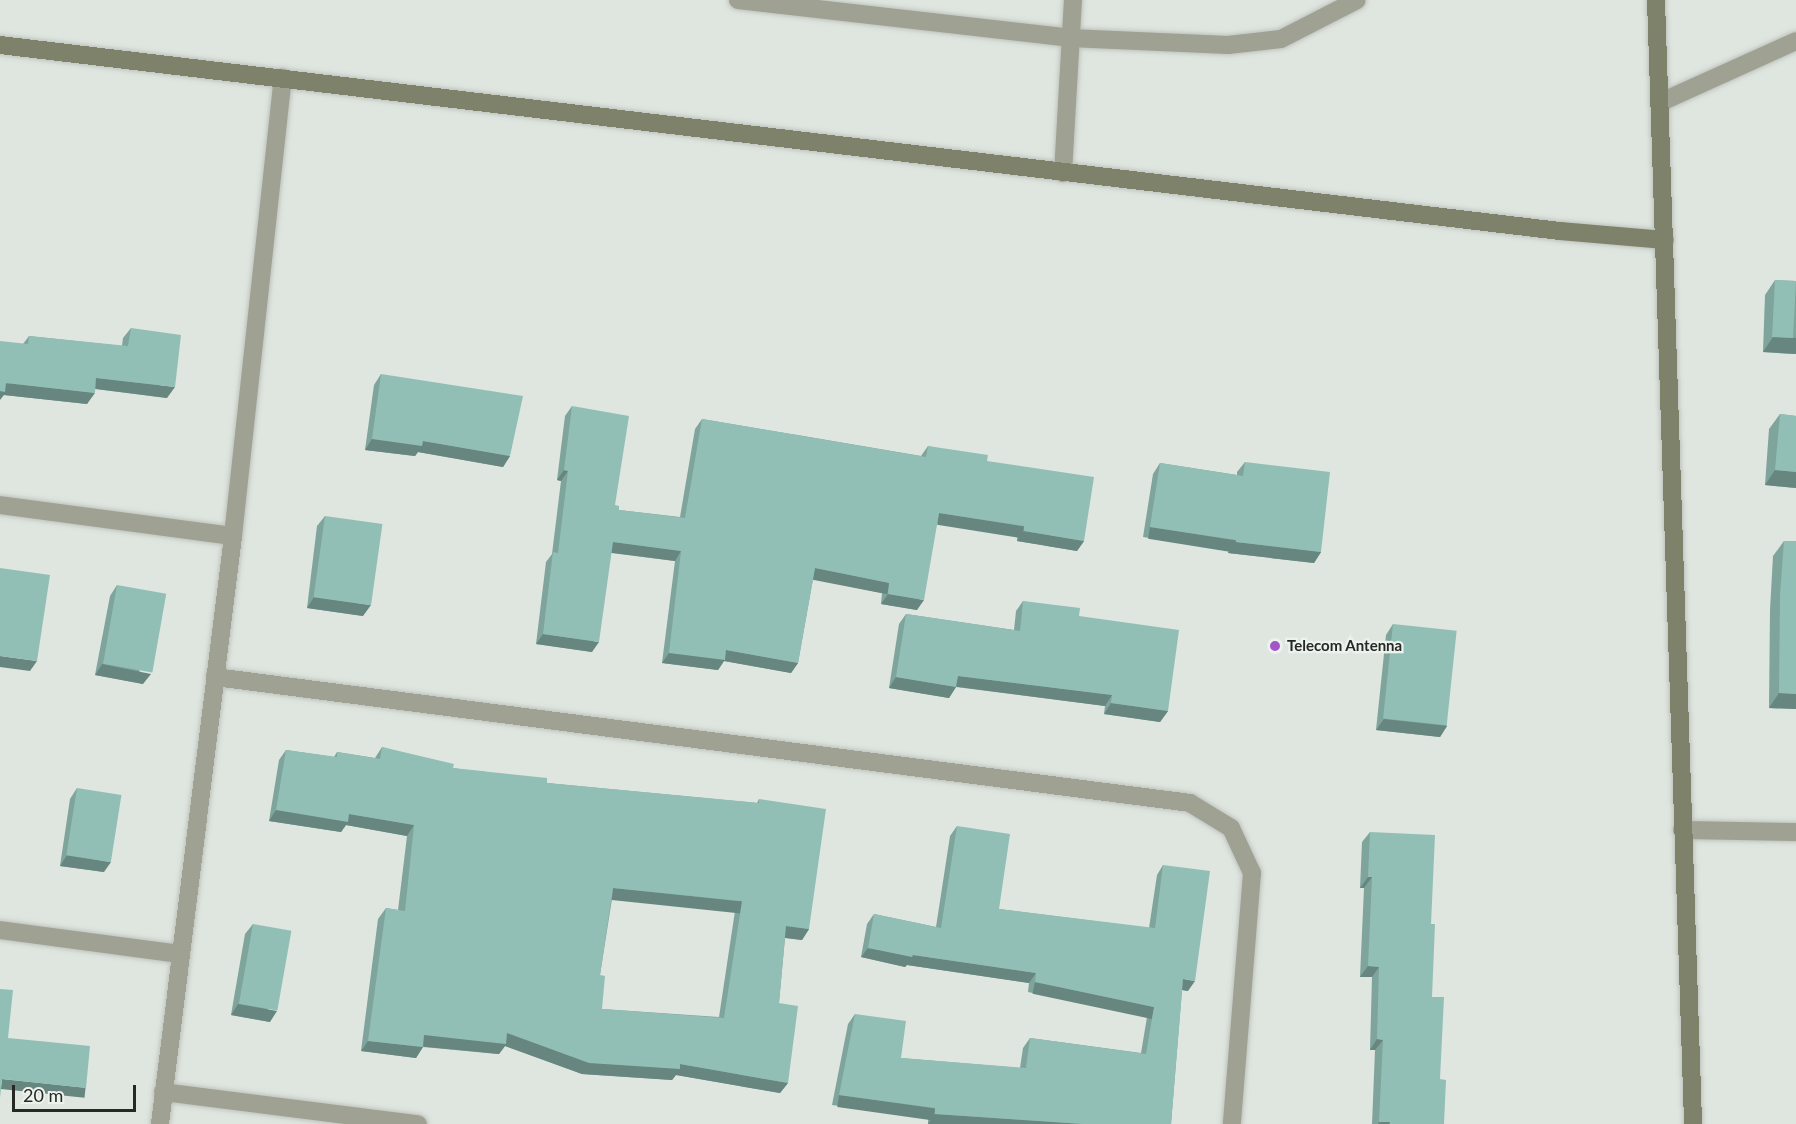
<!DOCTYPE html>
<html>
<head>
<meta charset="utf-8">
<style>
	body { margin:0 }
	#map { position:relative; width:1796px; height:1124px; overflow:hidden; background:#dfe5df; font-family:Lato,sans-serif }
	div>[style] { position:absolute }
	.roads { filter:drop-shadow(0 0 2px #bec3be) drop-shadow(0 0 2px #bec3be) }
	.lane>* { height:18px; margin:-9px; padding:0 9px; transform-origin:9px; border-radius:9px; background:#9fa192 }
	.street>* { height:18px; margin:-9px; padding:0 9px; transform-origin:9px; border-radius:9px; background:#9fa192 }
	.secondary>* { height:18px; margin:-9px; padding:0 9px; transform-origin:9px; border-radius:9px; background:#7f826a }
	.wall>* { inset:0; background:#7ea49c }
	.shaded-wall>* { inset:0; background:#66867f; transform-origin:0 0 }
	.building>* { inset:0; background:#92bfb5; transform-origin:0 0 }
	.dots>* { width:16px; height:16px; translate:-50% -50%; box-sizing:border-box; border:3px solid #ecf2ec; border-radius:50% }
	span { translate:-50% -50%; white-space:nowrap; text-align:center; line-height:1.15; -webkit-text-stroke:4.5px #ecf2ec; paint-order:stroke }
	.poi-label { font-size:15px; color:#262826; font-weight:700 }
	.left { translate:0 -50%; text-align:left }
	.scale { position:absolute; left:12px; top:1085px; width:124px; height:27px; box-sizing:border-box; border:3px solid #262826; border-top:0; padding-left:8px; font-size:18px; line-height:21px; white-space:nowrap; color:#262826; -webkit-text-stroke:4px #ecf2ec; paint-order:stroke }
</style>
</head>
<body>
<div id="map">
	<div class="roads">
		<div class="lane">
			<i style="left:1661px;top:102px;width:148px;rotate:-24.3deg"></i>
		</div>
		<div class="street">
			<i style="left:738px;top:0;width:334px;rotate:6.5deg"></i>
			<i style="left:1070px;top:38px;width:158px;rotate:2.5deg"></i>
			<i style="left:1228px;top:45px;width:53px;rotate:-6.5deg"></i>
			<i style="left:1281px;top:39px;width:85px;rotate:-27.2deg"></i>
			<i style="left:1063px;top:173px;width:173px;rotate:-86.7deg"></i>
			<i style="left:0;top:505px;width:235px;rotate:7.6deg"></i>
			<i style="left:215px;top:677px;width:983px;rotate:7.36deg"></i>
			<i style="left:1190px;top:803px;width:48px;rotate:31.4deg"></i>
			<i style="left:1231px;top:828px;width:50px;rotate:65deg"></i>
			<i style="left:1252px;top:873px;width:252px;rotate:94.6deg"></i>
			<i style="left:1682px;top:830px;width:114px;rotate:1deg"></i>
			<i style="left:0;top:930px;width:182px;rotate:7.6deg"></i>
			<i style="left:163px;top:1092px;width:257px;rotate:7.2deg"></i>
			<i style="left:160px;top:1124px;width:593px;rotate:-82.92deg"></i>
			<i style="left:233px;top:536px;width:461px;rotate:-83.8deg"></i>
		</div>
		<div class="secondary">
			<i style="left:1656px;top:0;width:1125px;rotate:88.11deg"></i>
			<i style="left:0;top:45px;width:1571px;rotate:6.8deg"></i>
			<i style="left:1560px;top:231px;width:105px;rotate:4.9deg"></i>
		</div>
	</div>
	<div class="wall">
		<i style="clip-path:polygon(1775px 280px,1796px 281px,1796px 354px,1763px 352px,1765px 295px)"></i>
		<i style="clip-path:polygon(131px 328px,167px 398px,95px 389px,87px 404px,4px 395px,23px 344px,29px 336px,122px 346px,123px 338px)"></i>
		<i style="clip-path:polygon(381px 374px,510px 456px,503px 467px,418px 452px,415px 456px,365px 450px,374px 385px)"></i>
		<i style="clip-path:polygon(572px 406px,615px 505px,619px 510px,680px 517px,695px 429px,702px 419px,921px 456px,928px 446px,987px 461px,1084px 541px,1077px 551px,1017px 541px,1017px 536px,937px 523px,917px 610px,881px 604px,882px 593px,813px 579px,798px 663px,791px 673px,724px 661px,718px 670px,662px 663px,675px 561px,611px 553px,592px 652px,536px 644px,546px 562px,552px 554px,561px 481px,557px 480px,565px 416px)"></i>
		<i style="clip-path:polygon(1780px 414px,1796px 416px,1796px 488px,1765px 485px,1769px 429px)"></i>
		<i style="clip-path:polygon(1245px 462px,1321px 552px,1314px 563px,1228px 553px,1229px 550px,1143px 537px,1153px 474px,1160px 463px,1237px 475px,1237px 472px)"></i>
		<i style="clip-path:polygon(325px 516px,363px 616px,307px 608px,317px 526px)"></i>
		<i style="clip-path:polygon(1784px 541px,1796px 709px,1769px 708px,1770px 610px,1773px 556px)"></i>
		<i style="clip-path:polygon(117px 585px,143px 684px,95px 675px,110px 596px)"></i>
		<i style="clip-path:polygon(1023px 601px,1079px 616px,1168px 711px,1160px 722px,1104px 714px,1105px 706px,956px 687px,949px 698px,889px 688px,899px 624px,906px 614px,1014px 630px,1016px 611px)"></i>
		<i style="clip-path:polygon(1393px 624px,1447px 726px,1440px 737px,1376px 730px,1386px 635px)"></i>
		<i style="clip-path:polygon(evenodd,382px 747px,453px 768px,547px 783px,757px 803px,759px 799px,809px 929px,802px 940px,785px 938px,779px 1003px,788px 1083px,780px 1093px,676px 1075px,672px 1080px,582px 1074px,505px 1046px,499px 1054px,423px 1047px,416px 1058px,361px 1051px,378px 919px,386px 908px,398px 910px,407px 836px,346px 825px,341px 832px,269px 821px,279px 760px,286px 750px,334px 757px,337px 752px,375px 758px,382px 747px,612px 899px,735px 911px,719px 1017px,602px 1009px,600px 975px,612px 899px)"></i>
		<i style="clip-path:polygon(77px 788px,104px 872px,60px 866px,70px 799px)"></i>
		<i style="clip-path:polygon(957px 826px,999px 909px,1149px 928px,1157px 875px,1163px 865px,1188px 991px,1182px 990px,1171px 1124px,928px 1124px,928px 1118px,832px 1105px,848px 1024px,855px 1014px,901px 1058px,1020px 1068px,1023px 1048px,1030px 1038px,1141px 1053px,1147px 1017px,1028px 992px,1029px 983px,907px 965px,905px 967px,861px 957px,867px 924px,874px 914px,936px 927px,950px 836px)"></i>
		<i style="clip-path:polygon(1370px 832px,1431px 924px,1432px 997px,1444px 1124px,1372px 1124px,1375px 1050px,1370px 1050px,1372px 977px,1360px 977px,1364px 888px,1360px 888px,1362px 842px)"></i>
		<i style="clip-path:polygon(253px 924px,270px 1022px,231px 1015px,245px 934px)"></i>
	</div>
	<div class="shaded-wall">
		<i style="clip-path:polygon(1773px 337px,1796px 338px,1796px 354px,1763px 352px)"></i>
		<i style="clip-path:polygon(96px 378px,175px 387px,167px 398px,89px 388px)"></i>
		<i style="clip-path:polygon(6px 383px,95px 393px,87px 404px,4px 395px,0 400px,0 391px)"></i>
		<i style="clip-path:polygon(372px 439px,423px 441px,510px 456px,503px 467px,418px 452px,415px 456px,365px 450px)"></i>
		<i style="clip-path:polygon(564px 470px,568px 471px,561px 481px,557px 480px)"></i>
		<i style="clip-path:polygon(1775px 470px,1796px 472px,1796px 488px,1765px 485px)"></i>
		<i style="left:939px;top:513px;width:86px;height:12px;rotate:9deg"></i>
		<i style="left:1150px;top:527px;width:87px;height:12px;rotate:9deg"></i>
		<i style="clip-path:polygon(1024px 531px,1084px 541px,1077px 551px,1017px 541px)"></i>
		<i style="clip-path:polygon(613px 542px,681px 551px,675px 561px,606px 552px)"></i>
		<i style="clip-path:polygon(1236px 542px,1321px 552px,1314px 563px,1228px 553px)"></i>
		<i style="left:815px;top:568px;width:76px;height:12px;rotate:11deg"></i>
		<i style="clip-path:polygon(888px 594px,924px 600px,917px 610px,881px 604px)"></i>
		<i style="clip-path:polygon(314px 597px,371px 605px,363px 616px,307px 608px)"></i>
		<i style="clip-path:polygon(543px 634px,599px 642px,592px 652px,536px 644px)"></i>
		<i style="clip-path:polygon(726px 650px,798px 663px,791px 673px,724px 661px,718px 670px,662px 663px,669px 653px)"></i>
		<i style="clip-path:polygon(0 656px,37px 661px,30px 671px,0 667px)"></i>
		<i style="clip-path:polygon(102px 664px,151px 674px,143px 684px,95px 675px)"></i>
		<i style="clip-path:polygon(958px 676px,1112px 695px,1105px 706px,951px 686px)"></i>
		<i style="clip-path:polygon(896px 677px,956px 687px,949px 698px,889px 688px)"></i>
		<i style="clip-path:polygon(1779px 693px,1796px 694px,1796px 709px,1769px 708px)"></i>
		<i style="clip-path:polygon(1111px 703px,1168px 711px,1160px 722px,1104px 714px)"></i>
		<i style="clip-path:polygon(1384px 719px,1447px 726px,1440px 737px,1376px 730px)"></i>
		<i style="clip-path:polygon(276px 810px,349px 814px,414px 825px,407px 836px,346px 825px,341px 832px,269px 821px)"></i>
		<i style="clip-path:polygon(67px 855px,111px 862px,104px 872px,60px 866px)"></i>
		<i style="clip-path:polygon(1368px 877px,1372px 877px,1364px 888px,1360px 888px)"></i>
		<i style="left:613px;top:888px;width:130px;height:12px;rotate:6deg"></i>
		<i style="clip-path:polygon(786px 926px,809px 929px,802px 940px,778px 937px)"></i>
		<i style="clip-path:polygon(868px 948px,913px 955px,1036px 973px,1029px 983px,907px 965px,905px 967px,861px 957px)"></i>
		<i style="clip-path:polygon(1368px 966px,1379px 967px,1372px 977px,1360px 977px)"></i>
		<i style="clip-path:polygon(1183px 979px,1195px 981px,1188px 991px,1176px 989px)"></i>
		<i style="left:1035px;top:982px;width:122px;height:12px;rotate:12deg"></i>
		<i style="clip-path:polygon(238px 1004px,277px 1011px,270px 1022px,231px 1015px)"></i>
		<i style="clip-path:polygon(507px 1033px,680px 1064px,788px 1083px,780px 1093px,676px 1075px,672px 1080px,582px 1074px,505px 1046px,499px 1054px,417px 1046px,424px 1035px)"></i>
		<i style="clip-path:polygon(1377px 1039px,1383px 1040px,1375px 1050px,1370px 1050px)"></i>
		<i style="clip-path:polygon(368px 1041px,423px 1047px,416px 1058px,361px 1051px)"></i>
		<i style="left:2px;top:1079px;width:84px;height:10px;rotate:6deg"></i>
		<i style="left:839px;top:1095px;width:97px;height:12px;rotate:8deg"></i>
		<i style="clip-path:polygon(935px 1114px,1083px 1124px,928px 1124px)"></i>
		<i style="clip-path:polygon(1379px 1122px,1390px 1122px,1389px 1124px,1378px 1124px)"></i>
	</div>
	<div class="building">
		<i style="left:1775px;top:280px;width:21px;height:57px;rotate:3deg"></i>
		<i style="clip-path:polygon(131px 328px,181px 335px,175px 387px,96px 378px,95px 393px,6px 383px,5px 392px,0 391px,0 341px,28px 344px,29px 336px,128px 346px)"></i>
		<i style="clip-path:polygon(381px 374px,523px 396px,510px 456px,423px 441px,422px 446px,372px 439px)"></i>
		<i style="clip-path:polygon(572px 406px,629px 416px,615px 505px,619px 506px,619px 510px,685px 518px,702px 419px,926px 457px,928px 446px,988px 455px,987px 461px,1094px 477px,1084px 541px,1024px 531px,1024px 526px,939px 513px,924px 600px,888px 594px,889px 583px,815px 568px,798px 663px,726px 650px,725px 660px,669px 653px,681px 551px,613px 542px,599px 642px,543px 634px,553px 552px,558px 553px,568px 471px,564px 470px)"></i>
		<i style="clip-path:polygon(1780px 414px,1796px 416px,1796px 472px,1775px 470px)"></i>
		<i style="clip-path:polygon(1245px 462px,1330px 472px,1321px 552px,1236px 542px,1236px 540px,1150px 527px,1160px 463px,1243px 476px)"></i>
		<i style="left:325px;top:516px;width:58px;height:82px;rotate:8deg"></i>
		<i style="clip-path:polygon(1784px 541px,1796px 541px,1796px 694px,1779px 693px,1780px 595px)"></i>
		<i style="clip-path:polygon(0 568px,50px 575px,37px 661px,0 656px)"></i>
		<i style="left:117px;top:585px;width:50px;height:80px;rotate:10deg"></i>
		<i style="clip-path:polygon(1023px 601px,1080px 608px,1079px 616px,1179px 630px,1168px 711px,1111px 703px,1112px 695px,958px 676px,956px 687px,896px 677px,906px 614px,1020px 631px)"></i>
		<i style="left:1393px;top:624px;width:64px;height:95px;rotate:6deg"></i>
		<i style="clip-path:polygon(evenodd,382px 747px,454px 764px,453px 768px,547px 778px,547px 783px,759px 803px,759px 799px,826px 809px,809px 929px,786px 926px,779px 1003px,798px 1006px,788px 1083px,680px 1064px,680px 1069px,589px 1063px,507px 1033px,506px 1044px,424px 1035px,423px 1047px,368px 1041px,386px 908px,405px 911px,414px 825px,349px 814px,348px 822px,276px 810px,286px 750px,337px 757px,337px 752px,380px 759px,382px 747px,613px 888px,742px 901px,724px 1018px,602px 1009px,605px 976px,600px 975px,613px 888px)"></i>
		<i style="left:77px;top:788px;width:45px;height:68px;rotate:9deg"></i>
		<i style="clip-path:polygon(957px 826px,1010px 834px,999px 909px,1155px 928px,1163px 865px,1210px 871px,1195px 981px,1183px 979px,1171px 1124px,1083px 1124px,935px 1114px,935px 1108px,839px 1095px,855px 1014px,906px 1021px,901px 1058px,1026px 1068px,1030px 1038px,1146px 1054px,1154px 1007px,1035px 982px,1036px 973px,913px 955px,912px 957px,868px 948px,874px 914px,941px 928px)"></i>
		<i style="clip-path:polygon(1370px 832px,1435px 835px,1431px 924px,1435px 924px,1432px 997px,1444px 997px,1440px 1079px,1446px 1080px,1444px 1124px,1390px 1124px,1390px 1122px,1379px 1122px,1383px 1040px,1377px 1039px,1379px 967px,1368px 966px,1372px 877px,1368px 877px)"></i>
		<i style="left:253px;top:924px;width:39px;height:81px;rotate:10deg"></i>
		<i style="clip-path:polygon(0 989px,13px 990px,8px 1038px,90px 1046px,86px 1088px,2px 1079px,0 1098px)"></i>
	</div>
	<div class="dots">
		<i style="left:1275px;top:646px;background:#a356c8"></i>
	</div>
	<div class="poi-label">
		<span class="left" style="left:1287px;top:646px">Telecom Antenna</span>
	</div>
	<div class="scale">20 m</div>
</div>
</body>
</html>
